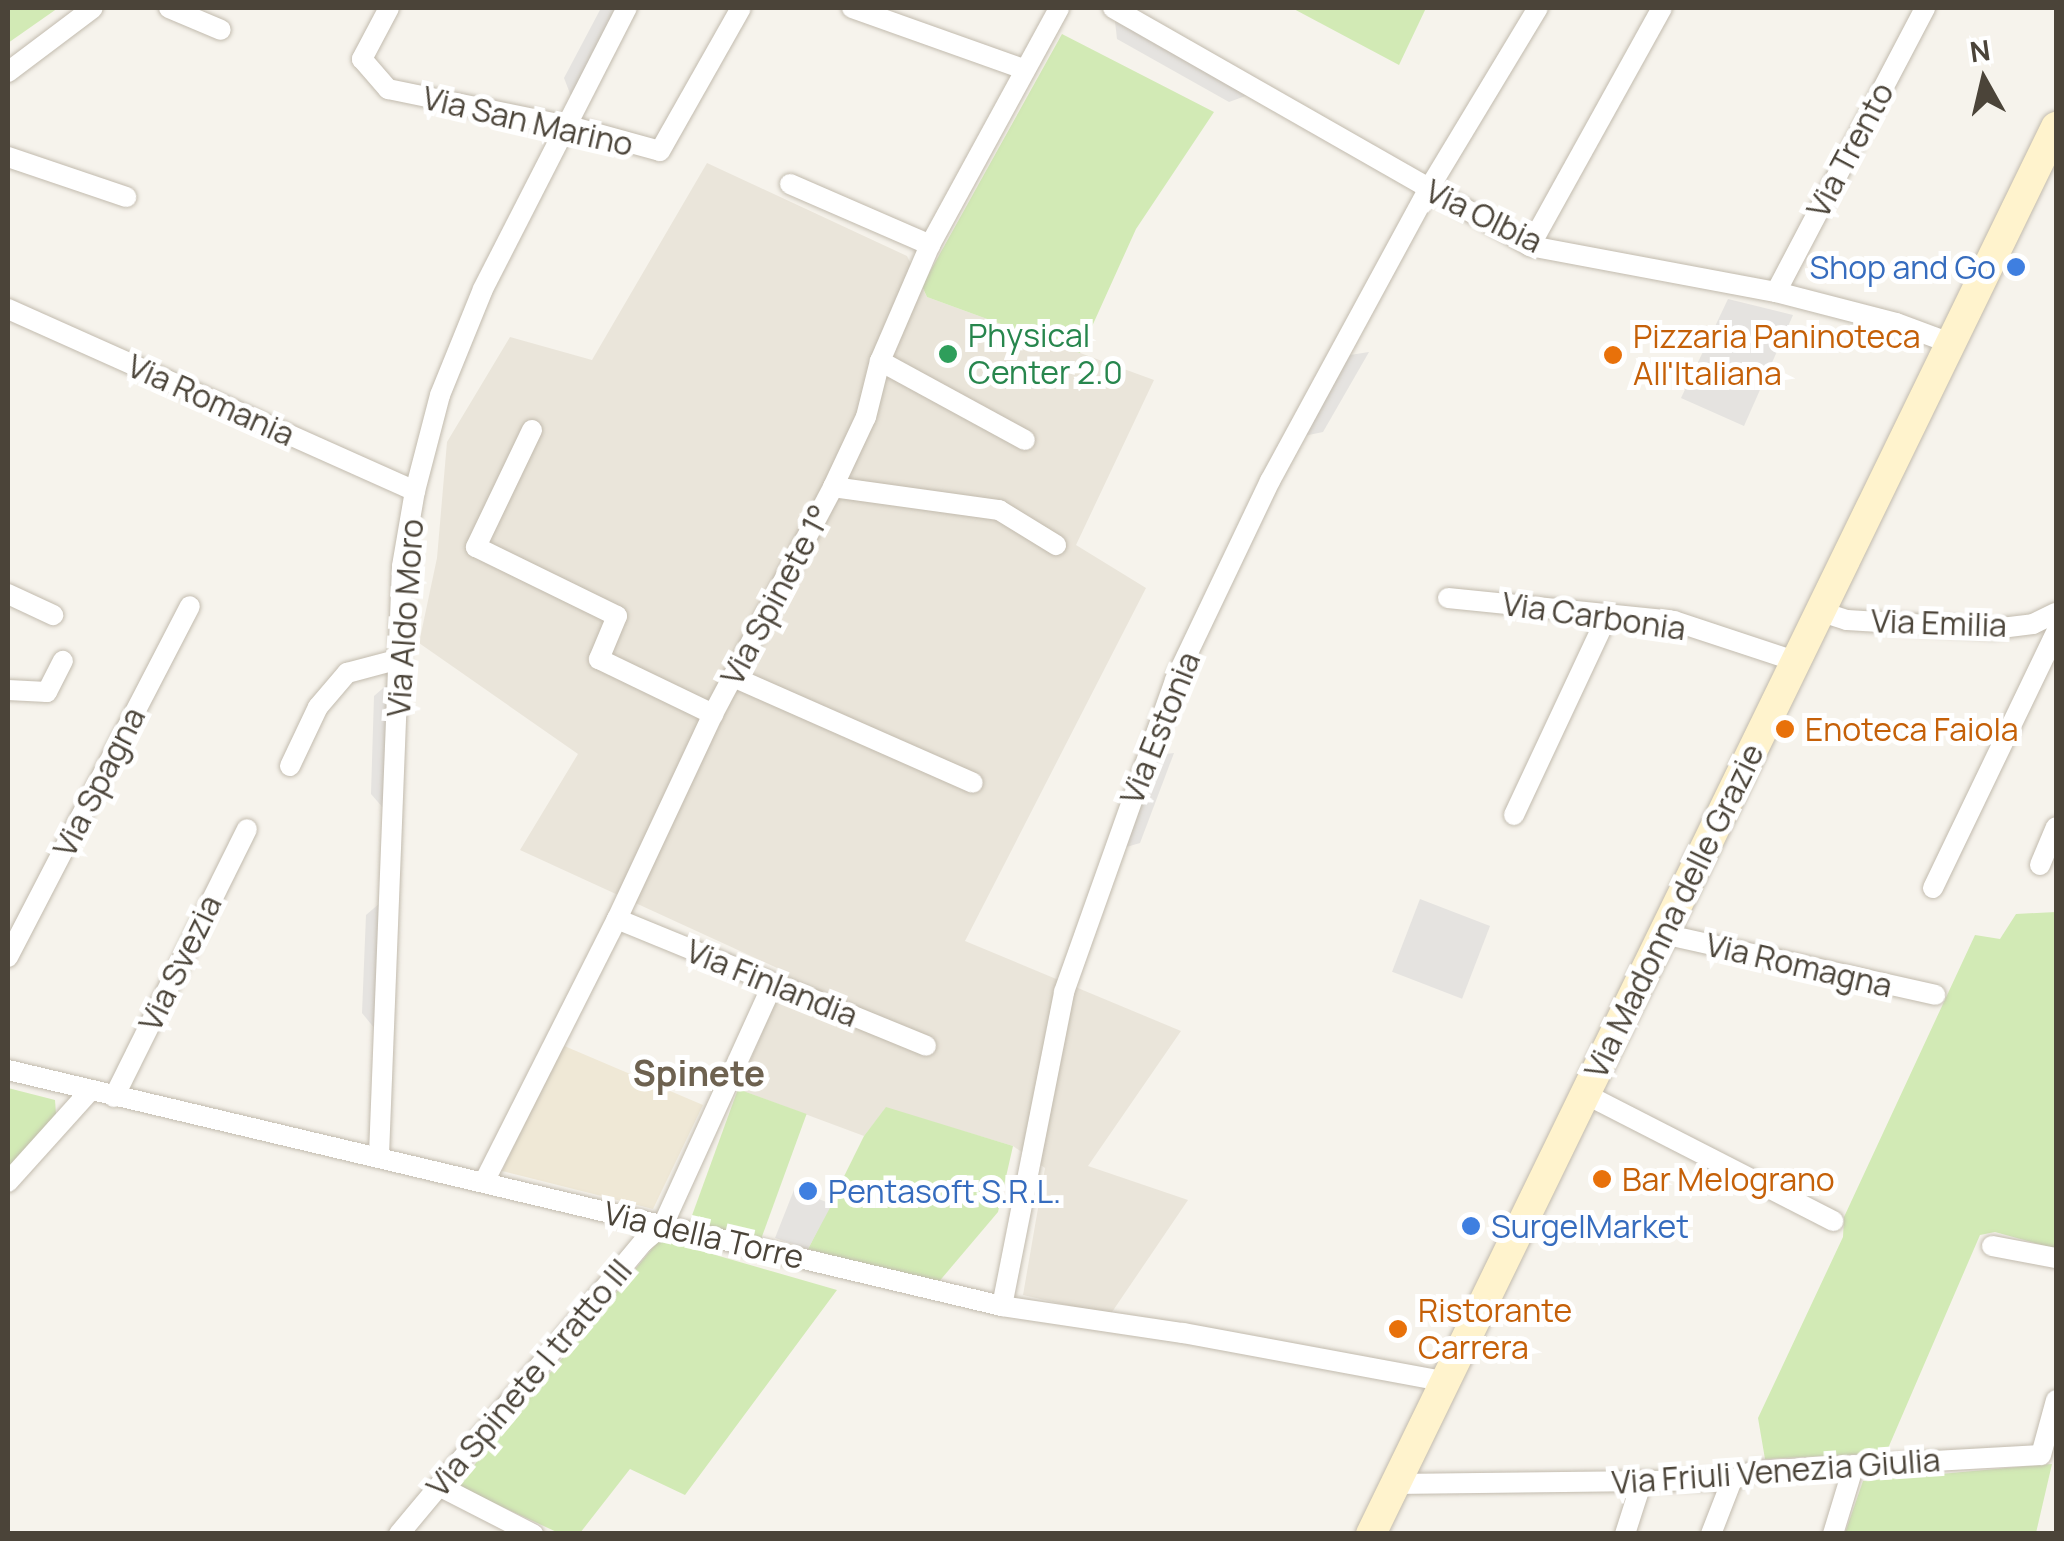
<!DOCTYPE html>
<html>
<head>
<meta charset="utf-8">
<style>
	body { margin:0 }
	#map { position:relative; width:2064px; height:1541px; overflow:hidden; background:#f6f3ec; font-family:Manrope,sans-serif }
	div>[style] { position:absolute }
	.residential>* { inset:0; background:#eae5da }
	.education>* { inset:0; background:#efe8d6 }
	.green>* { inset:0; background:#d2eab5; transform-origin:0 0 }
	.parking>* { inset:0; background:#e5e3e0; transform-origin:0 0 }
	.roads { filter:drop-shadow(0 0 2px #c2bbae) drop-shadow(0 0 2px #c2bbae) }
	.street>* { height:20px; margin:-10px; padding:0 10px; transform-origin:10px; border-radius:10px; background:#fff }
	.secondary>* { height:30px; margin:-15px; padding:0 15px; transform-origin:15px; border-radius:15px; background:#fff3cd }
	.dots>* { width:28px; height:28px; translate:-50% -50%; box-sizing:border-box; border:5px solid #fff; border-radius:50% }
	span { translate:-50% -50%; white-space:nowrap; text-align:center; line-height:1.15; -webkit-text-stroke:10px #fff; paint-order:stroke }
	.street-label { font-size:32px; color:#4b4439 }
	.shop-label { font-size:32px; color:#366cbe }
	.right { translate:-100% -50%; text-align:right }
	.left { translate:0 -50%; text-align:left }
	.leisure-label { font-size:32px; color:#27864d }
	.food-label { font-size:32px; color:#c56008 }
	.neighbourhood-label { font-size:35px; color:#6e6250; font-weight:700 }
	.frame { position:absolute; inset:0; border:10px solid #4b4439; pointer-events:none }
	.north { position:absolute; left:1934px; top:30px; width:100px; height:100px; -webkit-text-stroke:8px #fff; paint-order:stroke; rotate:352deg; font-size:28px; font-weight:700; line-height:40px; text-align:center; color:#4b4439 }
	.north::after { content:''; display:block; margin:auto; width:35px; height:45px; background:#4b4439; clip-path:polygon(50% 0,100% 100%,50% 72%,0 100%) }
</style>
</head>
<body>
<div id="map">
	<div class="residential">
		<i style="clip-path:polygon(707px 163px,907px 256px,927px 297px,1154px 380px,1076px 545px,1146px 588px,965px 941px,1181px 1031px,1088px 1166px,1188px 1200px,1110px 1315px,1023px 1295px,1045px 1168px,1013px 1146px,886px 1108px,864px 1136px,738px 1089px,788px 973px,520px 850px,578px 754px,419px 643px,437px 558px,447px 442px,510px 337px,592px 360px)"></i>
	</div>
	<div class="education">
		<i style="clip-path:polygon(562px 1045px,703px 1105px,653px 1209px,502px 1171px)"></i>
	</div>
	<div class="green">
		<i style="clip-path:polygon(8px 8px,58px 8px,8px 43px)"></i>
		<i style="clip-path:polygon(1292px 8px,1426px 8px,1399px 65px)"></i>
		<i style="clip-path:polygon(1062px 34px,1214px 112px,1136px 229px,1080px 353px,927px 297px,922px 286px)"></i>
		<i style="clip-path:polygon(2056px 912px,2056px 1249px,1995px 1232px,1980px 1235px,1886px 1453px,1765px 1459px,1758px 1418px,1843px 1237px,1844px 1217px,1975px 935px,2000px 939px,2016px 914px)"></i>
		<i style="clip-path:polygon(8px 1088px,55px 1100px,56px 1114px,8px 1169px)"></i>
		<i style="left:738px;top:1089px;width:73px;height:143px;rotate:20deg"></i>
		<i style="clip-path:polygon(886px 1107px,1013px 1146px,998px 1212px,937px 1284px,808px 1249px,864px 1136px)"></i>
		<i style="clip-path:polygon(660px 1239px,837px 1290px,685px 1495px,630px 1469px,580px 1533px,561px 1534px,457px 1486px)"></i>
		<i style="clip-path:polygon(2052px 1464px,2036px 1533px,1845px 1533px,1863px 1481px)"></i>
	</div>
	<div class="parking">
		<i style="clip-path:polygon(601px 8px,616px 8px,571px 96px,564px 78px)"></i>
		<i style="clip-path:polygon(1115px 21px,1251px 94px,1229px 102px,1117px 39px)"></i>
		<i style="clip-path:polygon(1728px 299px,1793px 315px,1744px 426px,1681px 398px)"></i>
		<i style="clip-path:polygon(1369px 352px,1323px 432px,1304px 436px,1350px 355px)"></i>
		<i style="clip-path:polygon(389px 683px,384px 809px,371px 794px,374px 696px)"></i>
		<i style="clip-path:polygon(1174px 753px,1140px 843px,1123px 848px,1157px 755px)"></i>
		<i style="left:1420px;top:899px;width:75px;height:78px;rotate:21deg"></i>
		<i style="clip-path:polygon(380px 903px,375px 1029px,362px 1013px,366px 915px)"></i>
		<i style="clip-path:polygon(794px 1190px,832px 1204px,808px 1249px,775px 1238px)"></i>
	</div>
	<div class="roads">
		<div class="street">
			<i style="left:169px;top:8px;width:56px;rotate:22.9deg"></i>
			<i style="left:389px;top:8px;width:58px;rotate:117.9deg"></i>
			<i style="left:362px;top:59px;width:40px;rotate:49deg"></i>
			<i style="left:388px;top:89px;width:185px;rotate:11.6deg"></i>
			<i style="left:569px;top:126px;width:94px;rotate:15.4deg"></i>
			<i style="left:660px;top:151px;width:164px;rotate:-60.5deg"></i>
			<i style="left:852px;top:8px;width:182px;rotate:19.6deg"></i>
			<i style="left:1113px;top:8px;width:480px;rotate:29.7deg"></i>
			<i style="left:1530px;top:246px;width:250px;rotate:10.6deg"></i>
			<i style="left:1776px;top:292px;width:124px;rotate:14.5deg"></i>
			<i style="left:1896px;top:323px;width:58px;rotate:20.3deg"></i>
			<i style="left:8px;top:72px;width:106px;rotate:-37deg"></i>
			<i style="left:8px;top:157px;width:125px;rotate:18.7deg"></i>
			<i style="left:790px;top:184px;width:153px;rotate:23.5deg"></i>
			<i style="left:1530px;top:246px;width:272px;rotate:-61deg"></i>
			<i style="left:1776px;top:292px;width:321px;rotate:-62.3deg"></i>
			<i style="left:8px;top:309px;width:446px;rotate:24.1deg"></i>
			<i style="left:880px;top:361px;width:165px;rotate:28.6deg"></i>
			<i style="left:532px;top:430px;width:130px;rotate:115.6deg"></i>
			<i style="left:476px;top:547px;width:157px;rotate:26.1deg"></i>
			<i style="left:617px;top:616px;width:47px;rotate:112.7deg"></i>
			<i style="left:599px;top:659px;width:127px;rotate:25.8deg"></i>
			<i style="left:833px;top:487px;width:168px;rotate:7.9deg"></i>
			<i style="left:999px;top:510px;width:67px;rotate:31.6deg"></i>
			<i style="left:8px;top:594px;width:50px;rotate:25deg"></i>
			<i style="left:1448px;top:598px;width:227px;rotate:5.8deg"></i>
			<i style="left:1674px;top:621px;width:127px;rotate:18.3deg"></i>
			<i style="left:1819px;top:611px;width:29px;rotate:18deg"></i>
			<i style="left:1847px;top:620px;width:146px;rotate:3.5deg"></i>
			<i style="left:1993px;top:629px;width:40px;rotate:-7.1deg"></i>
			<i style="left:2033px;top:624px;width:25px;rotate:-26deg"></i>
			<i style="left:733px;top:677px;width:262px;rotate:23.8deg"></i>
			<i style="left:8px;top:690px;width:39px;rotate:3deg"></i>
			<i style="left:47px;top:692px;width:35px;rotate:-63deg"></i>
			<i style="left:290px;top:766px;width:65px;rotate:-64.6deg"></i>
			<i style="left:318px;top:707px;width:45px;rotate:-49.5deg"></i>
			<i style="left:347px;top:673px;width:55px;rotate:-14.8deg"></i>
			<i style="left:1514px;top:815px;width:222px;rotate:-64.9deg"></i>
			<i style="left:2040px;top:865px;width:41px;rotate:-67.2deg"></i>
			<i style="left:1933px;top:888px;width:284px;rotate:-64.3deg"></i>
			<i style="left:617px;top:919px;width:334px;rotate:22.3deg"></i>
			<i style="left:1663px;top:934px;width:279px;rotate:12.6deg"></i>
			<i style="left:8px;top:957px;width:395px;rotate:-62.6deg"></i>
			<i style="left:8px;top:1070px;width:1022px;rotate:13.36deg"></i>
			<i style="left:1002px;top:1306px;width:183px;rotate:8.5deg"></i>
			<i style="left:1183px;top:1333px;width:264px;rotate:10.5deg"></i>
			<i style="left:1585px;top:1094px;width:279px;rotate:27.1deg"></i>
			<i style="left:114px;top:1097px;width:299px;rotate:-63.6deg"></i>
			<i style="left:379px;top:1155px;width:589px;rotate:-87.76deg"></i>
			<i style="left:402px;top:566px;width:76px;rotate:-80.2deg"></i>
			<i style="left:415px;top:491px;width:99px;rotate:-75.4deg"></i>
			<i style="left:440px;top:395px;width:114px;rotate:-67.9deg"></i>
			<i style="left:483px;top:289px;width:316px;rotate:-62.9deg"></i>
			<i style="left:485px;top:1180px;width:292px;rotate:-63.2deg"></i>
			<i style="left:617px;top:919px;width:226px;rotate:-64.9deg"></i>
			<i style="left:713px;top:714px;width:257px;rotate:-62.1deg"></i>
			<i style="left:833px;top:487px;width:77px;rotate:-64.8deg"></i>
			<i style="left:866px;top:417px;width:58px;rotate:-76deg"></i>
			<i style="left:880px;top:361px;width:126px;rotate:-66.7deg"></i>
			<i style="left:930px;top:245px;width:270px;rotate:-61.4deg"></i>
			<i style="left:8px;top:1182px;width:121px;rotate:-48deg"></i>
			<i style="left:1992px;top:1246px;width:65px;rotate:10.6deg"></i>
			<i style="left:1002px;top:1306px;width:320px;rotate:-78.8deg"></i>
			<i style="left:1064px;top:992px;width:331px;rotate:-70.4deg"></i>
			<i style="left:1175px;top:680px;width:221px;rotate:-64.5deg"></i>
			<i style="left:1270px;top:481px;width:331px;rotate:-61.5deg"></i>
			<i style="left:1428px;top:190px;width:213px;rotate:-58.9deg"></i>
			<i style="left:1395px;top:1484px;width:337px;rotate:-0.7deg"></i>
			<i style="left:1732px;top:1480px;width:24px;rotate:-22deg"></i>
			<i style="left:1754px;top:1471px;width:287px;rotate:-3.2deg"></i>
			<i style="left:2041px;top:1455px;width:57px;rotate:-74.7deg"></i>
			<i style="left:439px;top:1486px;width:106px;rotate:27.1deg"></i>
			<i style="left:399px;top:1534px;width:381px;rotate:-50.1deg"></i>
			<i style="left:643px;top:1242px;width:26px;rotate:-40deg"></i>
			<i style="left:663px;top:1225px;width:265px;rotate:-65.5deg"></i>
			<i style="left:1625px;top:1534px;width:56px;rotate:-72.2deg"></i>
			<i style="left:1711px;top:1534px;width:58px;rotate:-68.7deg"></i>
			<i style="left:1833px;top:1534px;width:72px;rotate:-73.1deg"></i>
		</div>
		<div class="secondary">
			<i style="left:1371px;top:1534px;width:1565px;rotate:-64.04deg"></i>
		</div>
	</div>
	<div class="dots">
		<i style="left:2016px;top:267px;background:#3f7fe0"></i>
		<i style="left:948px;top:354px;background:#2e9e5b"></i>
		<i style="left:1613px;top:355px;background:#e8710a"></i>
		<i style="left:1785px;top:729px;background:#e8710a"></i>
		<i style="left:1602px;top:1179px;background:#e8710a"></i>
		<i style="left:808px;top:1191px;background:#3f7fe0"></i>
		<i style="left:1471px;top:1226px;background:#3f7fe0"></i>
		<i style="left:1398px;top:1329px;background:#e8710a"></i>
	</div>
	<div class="street-label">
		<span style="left:528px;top:121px;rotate:13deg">Via San Marino</span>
		<span style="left:1850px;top:150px;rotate:-62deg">Via Trento</span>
		<span style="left:1484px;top:216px;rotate:26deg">Via Olbia</span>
		<span style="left:211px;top:400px;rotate:24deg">Via Romania</span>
		<span style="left:776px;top:595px;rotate:-62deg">Via Spinete 1°</span>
		<span style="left:1594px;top:616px;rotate:8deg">Via Carbonia</span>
		<span style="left:405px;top:618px;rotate:-86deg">Via Aldo Moro</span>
		<span style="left:1939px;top:623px;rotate:2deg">Via Emilia</span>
		<span style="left:1160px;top:728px;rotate:-68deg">Via Estonia</span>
		<span style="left:99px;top:782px;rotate:-63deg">Via Spagna</span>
		<span style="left:1674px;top:911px;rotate:-64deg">Via Madonna delle Grazie</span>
		<span style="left:180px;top:963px;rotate:-64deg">Via Svezia</span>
		<span style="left:1799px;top:965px;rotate:13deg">Via Romagna</span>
		<span style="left:772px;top:983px;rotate:22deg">Via Finlandia</span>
		<span style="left:704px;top:1235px;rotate:13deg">Via della Torre</span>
		<span style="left:529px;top:1378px;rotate:-50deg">Via Spinete I tratto III</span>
		<span style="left:1776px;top:1471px;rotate:-4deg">Via Friuli Venezia Giulia</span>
	</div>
	<div class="shop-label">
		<span class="right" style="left:1996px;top:267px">Shop and Go</span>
		<span class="left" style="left:828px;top:1191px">Pentasoft S.R.L.</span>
		<span class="left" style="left:1491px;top:1226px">SurgelMarket</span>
	</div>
	<div class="leisure-label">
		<span class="left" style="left:968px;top:354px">Physical<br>Center 2.0</span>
	</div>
	<div class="food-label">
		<span class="left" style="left:1633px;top:355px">Pizzaria Paninoteca<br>All'Italiana</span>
		<span class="left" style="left:1805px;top:729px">Enoteca Faiola</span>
		<span class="left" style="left:1622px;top:1179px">Bar Melograno</span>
		<span class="left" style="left:1418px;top:1329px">Ristorante<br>Carrera</span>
	</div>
	<div class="neighbourhood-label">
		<span style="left:699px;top:1073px">Spinete</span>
	</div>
	<div class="frame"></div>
	<div class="north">N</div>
</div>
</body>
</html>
